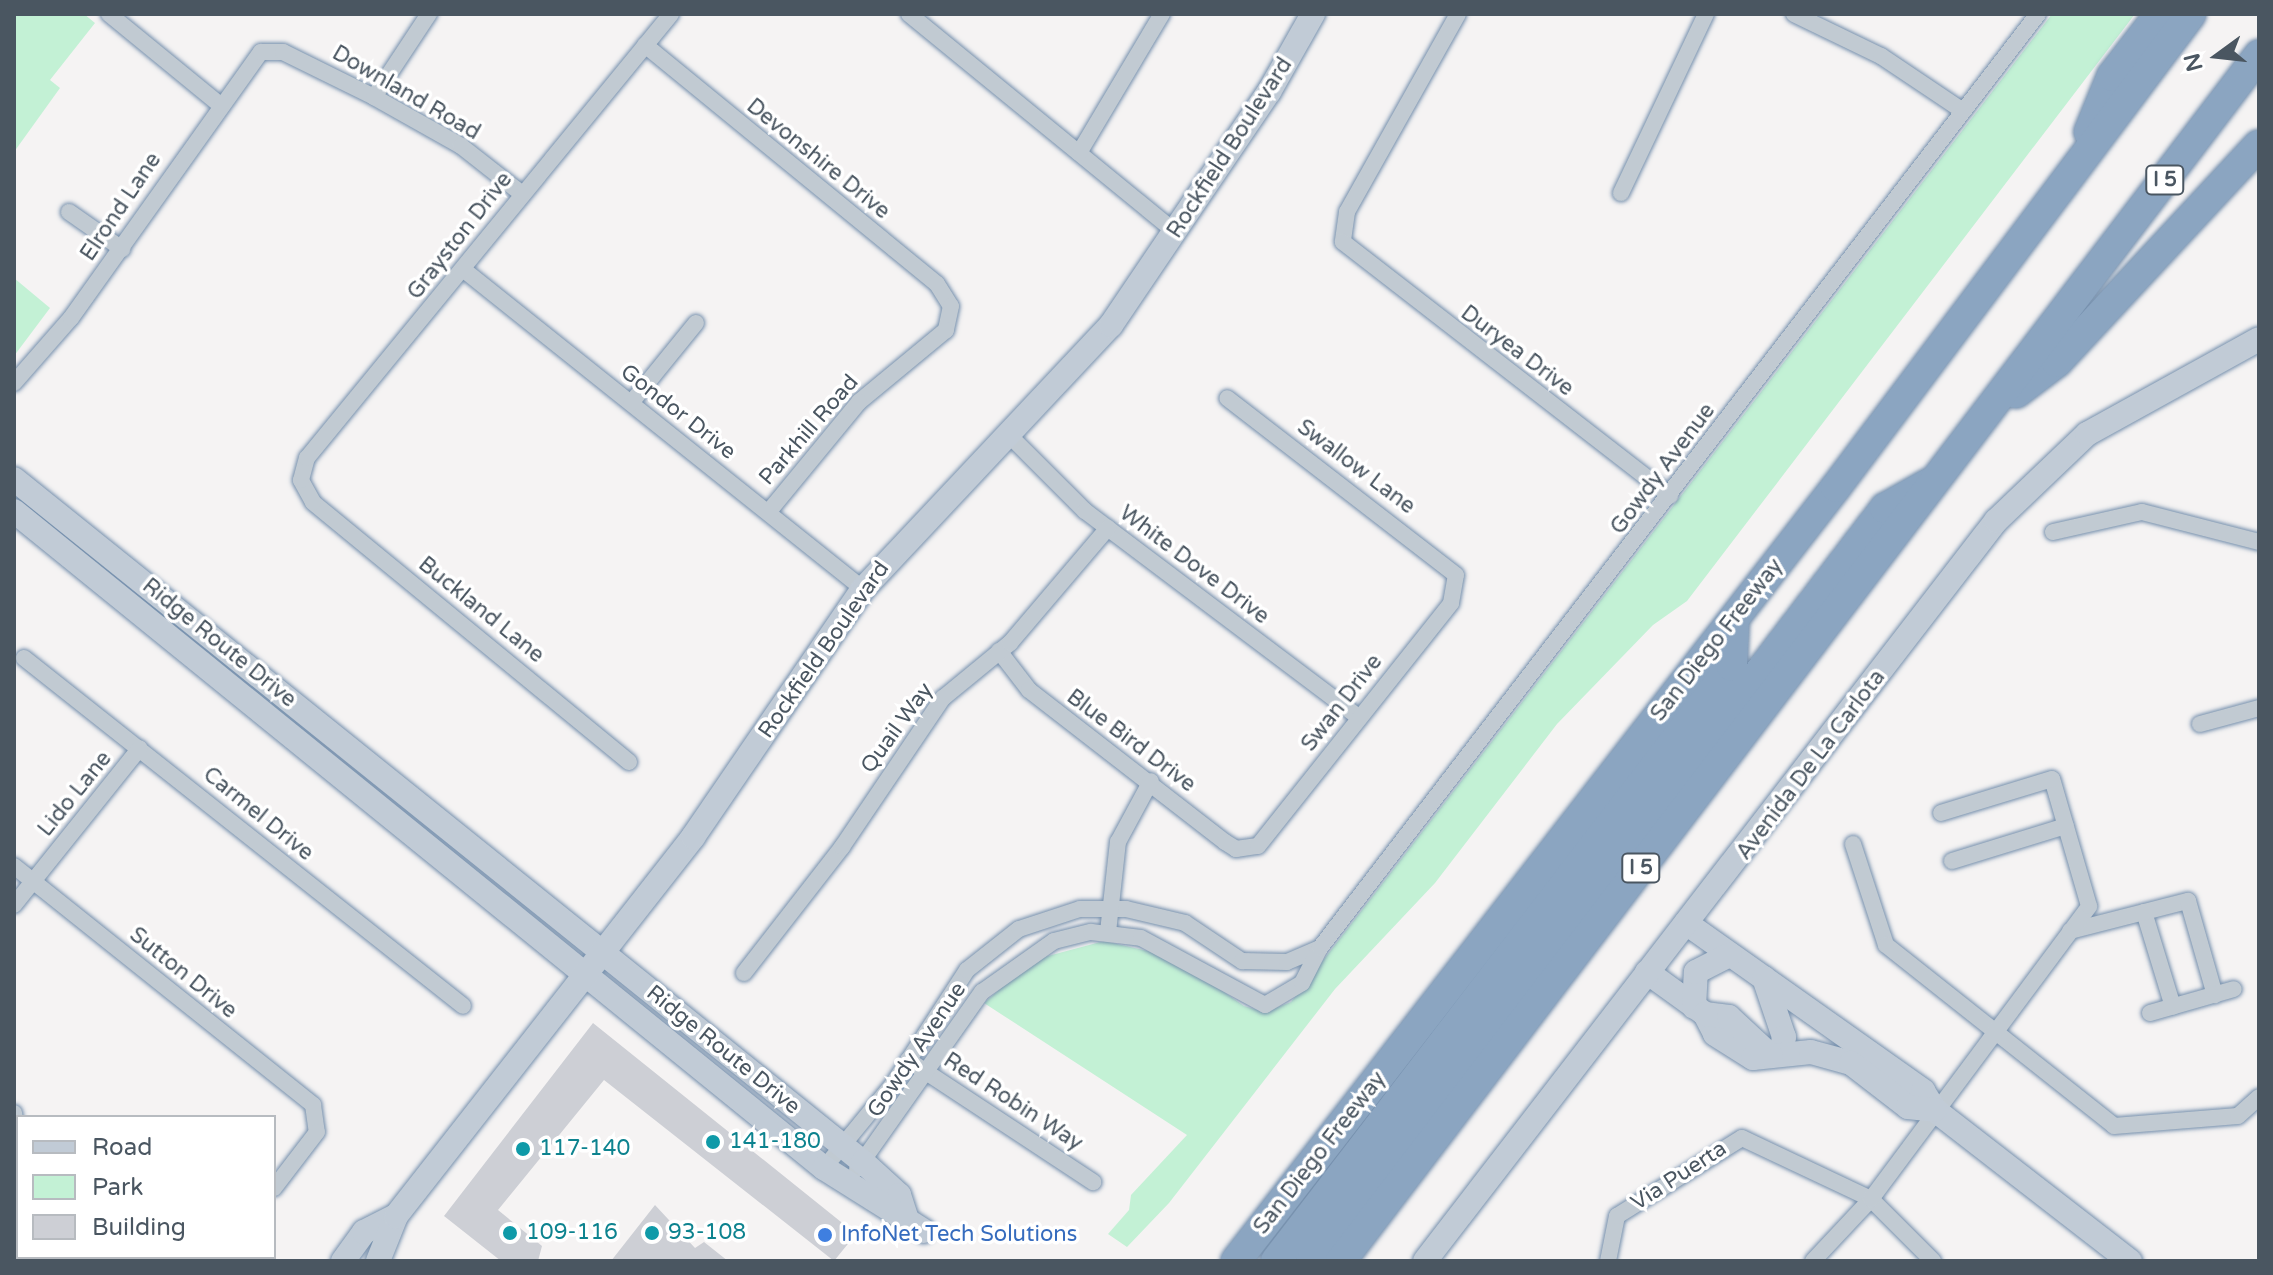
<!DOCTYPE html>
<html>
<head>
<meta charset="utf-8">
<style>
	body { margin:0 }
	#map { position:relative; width:2273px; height:1275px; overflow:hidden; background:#f5f3f3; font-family:"Varela Round",sans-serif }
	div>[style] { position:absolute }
	.green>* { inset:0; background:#c3f1d5 }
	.building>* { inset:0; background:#cdcfd5 }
	.roads { filter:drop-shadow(0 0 2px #7690ad) drop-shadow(0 0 2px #7690ad) }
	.street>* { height:16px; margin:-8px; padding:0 8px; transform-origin:8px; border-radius:8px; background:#c1cad2 }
	.secondary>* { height:24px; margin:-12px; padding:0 12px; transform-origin:12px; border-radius:12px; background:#c1cbd6 }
	.highway>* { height:30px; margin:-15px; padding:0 15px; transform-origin:15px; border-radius:15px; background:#8ba5c1 }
	.dots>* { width:22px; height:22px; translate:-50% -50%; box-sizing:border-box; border:4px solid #fff; border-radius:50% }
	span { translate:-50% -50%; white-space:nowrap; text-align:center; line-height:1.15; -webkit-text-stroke:7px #fff; paint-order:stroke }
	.shield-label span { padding:2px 6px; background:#fff; border:2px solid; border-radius:6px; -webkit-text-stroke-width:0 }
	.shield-label { font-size:20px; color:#4a5661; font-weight:700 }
	.street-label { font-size:22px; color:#4a5661 }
	.culture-label { font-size:22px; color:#0d838f }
	.left { translate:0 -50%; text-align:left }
	.shop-label { font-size:22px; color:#366cbe }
	.frame { position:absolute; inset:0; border:16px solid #4a5661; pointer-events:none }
	.legend { position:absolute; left:16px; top:1115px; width:260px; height:144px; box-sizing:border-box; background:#fff; border:2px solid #b7bbc0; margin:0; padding:10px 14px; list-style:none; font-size:24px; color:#4a5661 }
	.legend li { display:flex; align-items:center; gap:16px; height:40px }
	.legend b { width:40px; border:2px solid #b7bbc0 }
	.north { position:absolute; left:2177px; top:16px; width:80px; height:80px; -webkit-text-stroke:6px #fff; paint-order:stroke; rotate:255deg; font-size:22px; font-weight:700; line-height:32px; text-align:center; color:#4a5661 }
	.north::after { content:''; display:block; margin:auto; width:28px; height:36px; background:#4a5661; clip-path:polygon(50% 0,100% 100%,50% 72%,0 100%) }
</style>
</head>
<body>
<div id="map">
	<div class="green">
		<i style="clip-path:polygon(14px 14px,84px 14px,95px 23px,50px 80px,60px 88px,14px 152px)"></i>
		<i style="clip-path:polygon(2052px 14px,2135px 14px,1687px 601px,1653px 625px,1557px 724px,1435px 883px,1335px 989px,1169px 1203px,1127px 1247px,1108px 1234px,1129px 1210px,1131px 1195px,1187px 1135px,984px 1003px,1033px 960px,1104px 941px,1174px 957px,1244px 1006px,1265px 1012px,1291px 1002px)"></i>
		<i style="clip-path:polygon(14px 278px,50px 308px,14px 356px)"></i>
	</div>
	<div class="building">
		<i style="clip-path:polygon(593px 1023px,856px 1234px,834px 1261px,604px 1080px,498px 1210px,542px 1246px,538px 1261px,501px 1261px,444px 1216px)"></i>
		<i style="clip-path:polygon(655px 1205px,695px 1248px,704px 1242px,728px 1261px,611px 1261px)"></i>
	</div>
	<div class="roads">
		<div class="street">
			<i style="left:109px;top:14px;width:142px;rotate:39.3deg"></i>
			<i style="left:909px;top:14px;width:346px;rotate:39.3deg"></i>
			<i style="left:1458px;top:14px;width:227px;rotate:119.3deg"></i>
			<i style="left:1347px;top:212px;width:30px;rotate:98deg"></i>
			<i style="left:1343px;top:242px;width:414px;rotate:37.8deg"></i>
			<i style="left:1794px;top:14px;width:97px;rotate:25.8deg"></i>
			<i style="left:1881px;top:56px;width:99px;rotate:33.9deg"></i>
			<i style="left:645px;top:45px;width:377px;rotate:39.3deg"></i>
			<i style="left:937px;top:284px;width:26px;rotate:58deg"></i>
			<i style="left:951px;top:306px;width:25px;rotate:102deg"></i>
			<i style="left:946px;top:330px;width:113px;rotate:140.4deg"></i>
			<i style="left:859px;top:402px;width:141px;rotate:129.5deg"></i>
			<i style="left:374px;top:97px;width:100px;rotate:-56.5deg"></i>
			<i style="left:1079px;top:153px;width:162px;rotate:-59.2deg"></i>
			<i style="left:1621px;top:193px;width:198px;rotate:-64.6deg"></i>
			<i style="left:69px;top:212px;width:65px;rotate:34.9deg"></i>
			<i style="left:464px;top:270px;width:511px;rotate:38.64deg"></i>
			<i style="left:14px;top:383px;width:86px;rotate:-48.8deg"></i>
			<i style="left:71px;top:318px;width:327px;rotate:-54.5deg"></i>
			<i style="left:261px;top:52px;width:22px"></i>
			<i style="left:283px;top:52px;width:102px;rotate:26.3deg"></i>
			<i style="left:374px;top:97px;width:100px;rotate:29.4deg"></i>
			<i style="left:461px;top:146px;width:76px;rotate:38.1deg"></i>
			<i style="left:631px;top:403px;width:103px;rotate:-50.9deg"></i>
			<i style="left:1012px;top:438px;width:103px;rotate:45deg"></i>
			<i style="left:1085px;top:511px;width:342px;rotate:37deg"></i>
			<i style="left:2053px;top:532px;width:91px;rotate:-12.7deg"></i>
			<i style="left:2142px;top:512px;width:121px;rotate:14.4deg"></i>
			<i style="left:999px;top:651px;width:49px;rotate:52.4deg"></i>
			<i style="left:1029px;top:690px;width:248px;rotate:37.8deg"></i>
			<i style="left:1225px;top:842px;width:13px;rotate:32deg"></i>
			<i style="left:1236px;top:849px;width:22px;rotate:-8deg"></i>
			<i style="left:1258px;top:846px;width:310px;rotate:-51.5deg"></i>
			<i style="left:1451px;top:603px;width:28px;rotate:-80deg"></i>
			<i style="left:1456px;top:575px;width:289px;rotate:-142.3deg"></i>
			<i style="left:24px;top:658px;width:560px;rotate:38.4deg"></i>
			<i style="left:2200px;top:724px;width:61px;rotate:-15.2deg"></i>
			<i style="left:629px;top:762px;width:409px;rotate:-140.6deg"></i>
			<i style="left:313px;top:502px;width:25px;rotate:-119deg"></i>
			<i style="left:301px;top:480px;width:23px;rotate:-75deg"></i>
			<i style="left:307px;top:458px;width:574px;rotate:-50.65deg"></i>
			<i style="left:1853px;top:844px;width:106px;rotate:71.9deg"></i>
			<i style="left:1886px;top:945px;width:291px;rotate:38.4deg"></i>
			<i style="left:2114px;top:1126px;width:124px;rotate:-4.6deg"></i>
			<i style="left:2238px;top:1116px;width:28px;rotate:-42deg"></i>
			<i style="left:1952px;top:861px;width:119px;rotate:-17.1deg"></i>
			<i style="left:14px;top:866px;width:383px;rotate:38.6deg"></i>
			<i style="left:313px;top:1105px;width:27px;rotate:82deg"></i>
			<i style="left:317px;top:1132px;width:71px;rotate:127.5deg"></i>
			<i style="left:14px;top:905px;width:201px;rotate:-51.3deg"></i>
			<i style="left:2144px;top:912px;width:99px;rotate:73deg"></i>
			<i style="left:2070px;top:931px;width:122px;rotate:-14.3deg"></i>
			<i style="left:2188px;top:901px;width:98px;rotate:74deg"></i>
			<i style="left:1108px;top:932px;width:91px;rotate:-83.7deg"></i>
			<i style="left:1118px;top:842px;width:69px;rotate:-61.6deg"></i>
			<i style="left:744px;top:973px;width:160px;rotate:-52.1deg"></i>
			<i style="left:842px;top:847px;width:180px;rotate:-55.9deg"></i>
			<i style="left:943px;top:698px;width:87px;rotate:-39.4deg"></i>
			<i style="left:1010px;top:643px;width:151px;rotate:-49.6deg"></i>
			<i style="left:2150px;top:1013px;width:87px;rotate:-15.9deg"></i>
			<i style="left:908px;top:1060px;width:222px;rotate:33.4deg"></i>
			<i style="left:14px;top:1113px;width:24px;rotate:81deg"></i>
			<i style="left:824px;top:1168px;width:109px;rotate:-50.6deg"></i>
			<i style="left:893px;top:1084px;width:136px;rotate:-57deg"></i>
			<i style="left:967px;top:970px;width:66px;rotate:-38.3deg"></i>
			<i style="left:1019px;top:929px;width:64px;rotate:-18.2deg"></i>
			<i style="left:1080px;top:909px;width:46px"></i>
			<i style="left:1126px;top:909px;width:61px;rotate:13.3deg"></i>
			<i style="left:1185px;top:923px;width:69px;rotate:33.7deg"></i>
			<i style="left:1242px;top:961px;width:45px;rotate:1.3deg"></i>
			<i style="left:1287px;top:962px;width:36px;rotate:-23deg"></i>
			<i style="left:857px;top:1169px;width:217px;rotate:-54.8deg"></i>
			<i style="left:982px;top:992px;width:88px;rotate:-35.3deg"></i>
			<i style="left:1054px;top:941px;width:38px;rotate:-14deg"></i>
			<i style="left:1091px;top:932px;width:50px;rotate:6.8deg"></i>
			<i style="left:1141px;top:938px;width:141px;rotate:28.4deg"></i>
			<i style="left:1265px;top:1005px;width:43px;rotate:-30.7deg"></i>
			<i style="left:1302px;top:983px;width:39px;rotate:-63deg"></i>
			<i style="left:1320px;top:948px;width:1178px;rotate:-52.45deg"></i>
			<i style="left:14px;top:1206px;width:24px;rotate:-81deg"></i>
			<i style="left:1608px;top:1261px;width:46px;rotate:-78.7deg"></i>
			<i style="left:1617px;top:1216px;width:147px;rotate:-32deg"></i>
			<i style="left:1742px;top:1138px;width:143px;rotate:25.3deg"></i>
			<i style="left:1871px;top:1199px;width:88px;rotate:45deg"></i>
			<i style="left:1813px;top:1261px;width:85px;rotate:-46.9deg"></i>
			<i style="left:1871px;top:1199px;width:365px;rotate:-53.3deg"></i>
			<i style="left:2089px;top:906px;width:132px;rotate:-106.2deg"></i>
			<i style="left:2052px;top:779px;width:116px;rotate:163deg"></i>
		</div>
		<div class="secondary">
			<i style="left:14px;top:479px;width:1090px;rotate:38.82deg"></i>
			<i style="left:863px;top:1162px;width:49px;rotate:42.5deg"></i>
			<i style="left:899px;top:1195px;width:22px;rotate:72deg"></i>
			<i style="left:14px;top:511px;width:1043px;rotate:39.05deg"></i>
			<i style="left:824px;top:1168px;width:118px;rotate:32.2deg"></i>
			<i style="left:1686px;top:923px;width:291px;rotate:35.3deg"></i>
			<i style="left:1923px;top:1091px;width:22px;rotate:58deg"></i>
			<i style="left:1935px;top:1110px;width:247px;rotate:37.8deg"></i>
			<i style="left:1647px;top:972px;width:85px;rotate:35.9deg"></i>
			<i style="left:1764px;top:978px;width:62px;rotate:71.3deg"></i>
			<i style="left:1784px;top:1037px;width:17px;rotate:100deg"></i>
			<i style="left:1694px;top:1007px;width:35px;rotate:-87deg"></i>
			<i style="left:1696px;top:972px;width:38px;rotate:-27deg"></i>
			<i style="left:1705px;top:1014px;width:22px;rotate:63deg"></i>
			<i style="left:1715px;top:1034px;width:45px;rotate:32.3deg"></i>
			<i style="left:1753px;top:1058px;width:58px;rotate:-5.9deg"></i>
			<i style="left:1811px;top:1052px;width:41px;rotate:15.4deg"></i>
			<i style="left:1851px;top:1063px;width:72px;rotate:37.7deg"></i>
			<i style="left:1908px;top:1107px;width:27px;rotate:6deg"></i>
			<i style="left:1705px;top:1014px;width:24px;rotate:7deg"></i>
			<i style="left:1729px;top:1017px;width:57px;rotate:42.9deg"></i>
			<i style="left:343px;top:1261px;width:36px;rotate:-54deg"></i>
			<i style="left:364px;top:1232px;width:36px;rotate:-27deg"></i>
			<i style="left:378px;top:1261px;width:48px;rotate:-68.2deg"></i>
			<i style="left:396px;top:1216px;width:482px;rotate:-51.9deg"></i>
			<i style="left:693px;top:837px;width:301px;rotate:-55.6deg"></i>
			<i style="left:863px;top:589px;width:362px;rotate:-46.8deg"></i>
			<i style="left:1111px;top:325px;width:282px;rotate:-55.9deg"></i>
			<i style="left:1269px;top:92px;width:90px;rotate:-60.6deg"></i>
			<i style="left:1425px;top:1261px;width:935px;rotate:-52.35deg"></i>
			<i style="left:1996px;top:521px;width:126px;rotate:-43.7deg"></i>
			<i style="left:2087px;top:434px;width:196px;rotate:-28.9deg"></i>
		</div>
		<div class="highway">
			<i style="left:2089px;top:132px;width:61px;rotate:-67.7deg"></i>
			<i style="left:2112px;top:76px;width:78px;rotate:-52.3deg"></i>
			<i style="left:2016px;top:393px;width:51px;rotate:-37.1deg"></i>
			<i style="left:2057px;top:362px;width:296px;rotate:-47.1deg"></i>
			<i style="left:1236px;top:1261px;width:979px;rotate:-52.22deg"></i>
			<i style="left:1836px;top:487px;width:591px;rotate:-53.11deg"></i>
			<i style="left:1276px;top:1261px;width:750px;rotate:-52.53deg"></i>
			<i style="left:1732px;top:666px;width:46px;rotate:-87.5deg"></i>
			<i style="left:1311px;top:1261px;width:947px;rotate:-52.68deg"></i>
			<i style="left:1885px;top:508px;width:51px;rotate:-29.1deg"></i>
			<i style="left:1341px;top:1261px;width:1516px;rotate:-52.72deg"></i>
		</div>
	</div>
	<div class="dots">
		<i style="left:713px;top:1142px;background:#0f9aa8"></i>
		<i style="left:523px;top:1149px;background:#0f9aa8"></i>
		<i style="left:510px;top:1233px;background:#0f9aa8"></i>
		<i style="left:652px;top:1233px;background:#0f9aa8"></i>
		<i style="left:825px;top:1235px;background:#3f7fe0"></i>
	</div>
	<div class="shield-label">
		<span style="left:2165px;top:180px">I 5</span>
		<span style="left:1641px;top:868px">I 5</span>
	</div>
	<div class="street-label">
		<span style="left:406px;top:93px;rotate:30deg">Downland Road</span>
		<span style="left:1230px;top:148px;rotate:-57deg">Rockfield Boulevard</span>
		<span style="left:818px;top:159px;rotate:39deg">Devonshire Drive</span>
		<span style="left:121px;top:207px;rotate:-56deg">Elrond Lane</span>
		<span style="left:460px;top:236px;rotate:-52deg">Grayston Drive</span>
		<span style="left:1517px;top:351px;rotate:37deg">Duryea Drive</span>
		<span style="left:678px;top:412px;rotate:38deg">Gondor Drive</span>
		<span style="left:809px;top:430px;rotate:-49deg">Parkhill Road</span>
		<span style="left:1356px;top:467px;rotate:37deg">Swallow Lane</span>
		<span style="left:1663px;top:469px;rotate:-53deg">Gowdy Avenue</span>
		<span style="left:1194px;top:565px;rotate:37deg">White Dove Drive</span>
		<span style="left:481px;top:610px;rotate:39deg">Buckland Lane</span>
		<span style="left:1717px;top:640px;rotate:-52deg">San Diego Freeway</span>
		<span style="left:219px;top:643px;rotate:39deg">Ridge Route Drive</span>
		<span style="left:824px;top:650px;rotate:-55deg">Rockfield Boulevard</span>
		<span style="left:1342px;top:703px;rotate:-52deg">Swan Drive</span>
		<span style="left:897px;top:728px;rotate:-54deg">Quail Way</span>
		<span style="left:1131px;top:741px;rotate:37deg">Blue Bird Drive</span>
		<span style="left:1811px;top:765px;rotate:-53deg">Avenida De La Carlota</span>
		<span style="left:75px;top:794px;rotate:-51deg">Lido Lane</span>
		<span style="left:258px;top:814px;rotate:39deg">Carmel Drive</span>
		<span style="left:183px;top:973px;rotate:39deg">Sutton Drive</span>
		<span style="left:723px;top:1050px;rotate:39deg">Ridge Route Drive</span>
		<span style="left:917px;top:1050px;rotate:-56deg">Gowdy Avenue</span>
		<span style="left:1013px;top:1102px;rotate:33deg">Red Robin Way</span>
		<span style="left:1320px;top:1153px;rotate:-52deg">San Diego Freeway</span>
		<span style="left:1679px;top:1176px;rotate:-33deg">Via Puerta</span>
	</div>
	<div class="culture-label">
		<span class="left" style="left:729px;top:1142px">141-180</span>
		<span class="left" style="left:539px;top:1149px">117-140</span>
		<span class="left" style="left:526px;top:1233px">109-116</span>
		<span class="left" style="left:668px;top:1233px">93-108</span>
	</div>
	<div class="shop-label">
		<span class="left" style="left:841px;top:1235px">InfoNet Tech Solutions</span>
	</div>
	<div class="frame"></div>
	<ul class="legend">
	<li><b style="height:10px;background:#c1cbd6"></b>Road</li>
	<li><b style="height:22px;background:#c3f1d5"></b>Park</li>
	<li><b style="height:22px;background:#cdcfd5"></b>Building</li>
	</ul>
	<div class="north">N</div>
</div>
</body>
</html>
